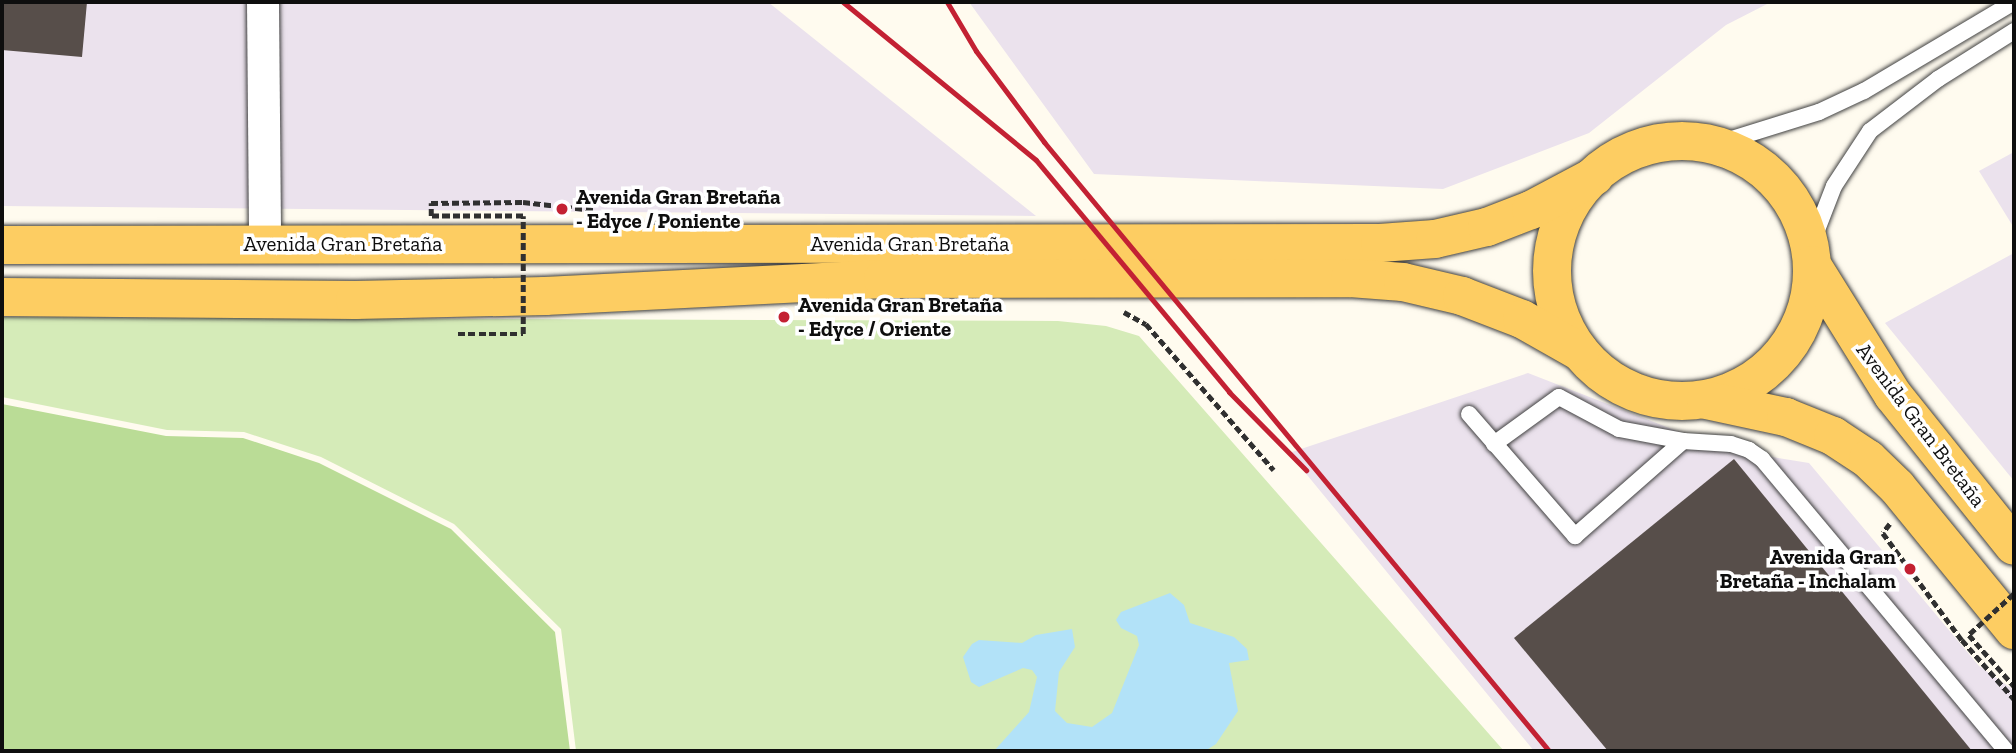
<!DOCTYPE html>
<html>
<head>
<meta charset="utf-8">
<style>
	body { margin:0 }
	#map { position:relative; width:2016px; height:753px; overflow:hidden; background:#fffbef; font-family:"Zilla Slab",serif }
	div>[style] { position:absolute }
	.industrial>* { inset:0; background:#ebe2ed }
	.green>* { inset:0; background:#d5ebb8 }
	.forest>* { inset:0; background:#badc96 }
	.water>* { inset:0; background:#b2e2f8 }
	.building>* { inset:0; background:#574e4a }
	.path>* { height:4.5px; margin-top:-2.25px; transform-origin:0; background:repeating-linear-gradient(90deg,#303030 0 7px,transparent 0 10.5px) }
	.roads { filter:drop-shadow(0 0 2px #414141) drop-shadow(0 0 2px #414141) }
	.service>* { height:16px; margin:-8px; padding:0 8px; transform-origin:8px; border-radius:8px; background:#fff }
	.minor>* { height:32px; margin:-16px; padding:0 16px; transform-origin:16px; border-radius:16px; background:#fff }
	.primary>* { height:38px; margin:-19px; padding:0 19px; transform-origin:19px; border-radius:19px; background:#fdcd62 }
	.primary>.ring { margin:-19px; padding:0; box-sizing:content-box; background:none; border:38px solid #fdcd62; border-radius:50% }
	.rail>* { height:5px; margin:-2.5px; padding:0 2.5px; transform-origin:2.5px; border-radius:2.5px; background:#c32133 }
	.path-bridge>* { height:4.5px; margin-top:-2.25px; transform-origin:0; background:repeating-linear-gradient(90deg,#303030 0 7px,transparent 0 10.5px) }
	.dots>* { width:19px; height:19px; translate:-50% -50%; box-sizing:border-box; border:4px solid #fff; border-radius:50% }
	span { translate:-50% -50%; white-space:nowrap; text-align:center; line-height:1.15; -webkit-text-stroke:7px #fff; paint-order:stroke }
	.poi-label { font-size:21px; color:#0e0e0e; font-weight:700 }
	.left { translate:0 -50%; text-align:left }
	.right { translate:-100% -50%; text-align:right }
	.street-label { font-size:21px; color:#0e0e0e }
	.frame { position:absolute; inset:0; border:4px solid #0e0e0e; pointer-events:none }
</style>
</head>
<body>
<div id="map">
	<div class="industrial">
		<i style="clip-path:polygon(2px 2px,768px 2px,1036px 216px,2px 206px)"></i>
		<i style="clip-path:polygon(969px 2px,1771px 2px,1726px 25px,1589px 133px,1443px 189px,1094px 174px)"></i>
		<i style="clip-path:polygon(2014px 152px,2014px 228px,1979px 171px)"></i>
		<i style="clip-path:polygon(2014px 253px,2014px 481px,1885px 323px)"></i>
		<i style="clip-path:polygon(1528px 373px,1723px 449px,1809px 463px,1979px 666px,2014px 690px,2014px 751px,1534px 751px,1289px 453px)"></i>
	</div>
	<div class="green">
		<i style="clip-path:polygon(2px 317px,1058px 321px,1106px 326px,1139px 336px,1504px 751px,576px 751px,561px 629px,454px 524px,321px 457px,244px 432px,167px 430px,2px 397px)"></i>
	</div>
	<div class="forest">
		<i style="clip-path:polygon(2px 404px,166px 436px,243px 438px,319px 463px,451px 529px,555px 632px,570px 751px,2px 751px)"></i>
	</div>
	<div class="water">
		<i style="clip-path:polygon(1170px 593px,1184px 605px,1190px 623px,1234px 637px,1247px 649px,1249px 660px,1229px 663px,1238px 711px,1216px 744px,1205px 751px,994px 751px,1029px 712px,1037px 677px,1032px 670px,1023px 668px,979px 687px,971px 682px,963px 657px,972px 644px,979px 640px,1022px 643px,1036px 635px,1072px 629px,1075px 647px,1059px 672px,1055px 711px,1067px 723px,1092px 727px,1112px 713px,1139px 645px,1137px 636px,1121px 628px,1116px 620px,1121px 612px)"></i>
	</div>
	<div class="building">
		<i style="clip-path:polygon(2px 2px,87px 2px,82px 57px,2px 50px)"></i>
		<i style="clip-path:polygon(1734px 459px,1972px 751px,1608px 751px,1514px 638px)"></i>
	</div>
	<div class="path">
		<i style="left:523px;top:202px;width:71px;rotate:6.4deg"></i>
		<i style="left:1124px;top:312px;width:25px;rotate:29deg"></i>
		<i style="left:1146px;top:324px;width:194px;rotate:48.8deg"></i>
		<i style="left:1890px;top:524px;width:11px;rotate:128deg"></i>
		<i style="left:1883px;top:533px;width:133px;rotate:53.6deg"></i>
		<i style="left:1962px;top:640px;width:79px;rotate:48.6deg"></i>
	</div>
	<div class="roads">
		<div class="service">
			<i style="left:1713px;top:145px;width:111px;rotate:-17.3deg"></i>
			<i style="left:1819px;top:112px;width:50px;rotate:-25deg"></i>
			<i style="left:1864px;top:91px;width:174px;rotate:-30.7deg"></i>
			<i style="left:1810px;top:248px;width:66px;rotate:-68.8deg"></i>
			<i style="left:1834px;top:186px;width:66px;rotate:-56.8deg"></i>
			<i style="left:1870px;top:131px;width:86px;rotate:-37.4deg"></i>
			<i style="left:1938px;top:79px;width:90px;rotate:-32.3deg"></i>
			<i style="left:1469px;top:414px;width:162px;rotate:49deg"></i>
			<i style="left:1575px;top:536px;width:144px;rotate:-41.3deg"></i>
			<i style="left:1683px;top:441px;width:48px;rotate:3.6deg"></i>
			<i style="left:1731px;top:444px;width:19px;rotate:18deg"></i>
			<i style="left:1749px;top:450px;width:16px;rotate:35deg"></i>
			<i style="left:1762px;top:459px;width:381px;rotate:50.1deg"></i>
			<i style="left:1494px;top:444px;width:80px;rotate:-35.9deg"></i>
			<i style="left:1559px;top:397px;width:68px;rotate:28.1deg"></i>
			<i style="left:1619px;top:429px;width:65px;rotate:10.6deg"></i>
		</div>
		<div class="minor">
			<i style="left:263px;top:2px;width:242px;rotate:89.5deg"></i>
		</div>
		<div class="primary">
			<i class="ring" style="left:1552px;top:141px;width:222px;height:222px"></i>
			<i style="left:2px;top:245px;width:1378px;rotate:-0.08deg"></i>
			<i style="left:1380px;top:243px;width:55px;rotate:-4.2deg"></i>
			<i style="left:1435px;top:239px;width:53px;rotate:-13deg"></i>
			<i style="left:1487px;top:227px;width:47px;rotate:-21.1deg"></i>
			<i style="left:1531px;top:210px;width:72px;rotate:-28deg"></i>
			<i style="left:1812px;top:265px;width:153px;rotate:58.1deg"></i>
			<i style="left:1893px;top:395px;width:193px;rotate:51.3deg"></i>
			<i style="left:2px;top:297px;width:353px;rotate:0.5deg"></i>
			<i style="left:355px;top:300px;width:190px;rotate:-1.2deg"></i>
			<i style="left:545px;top:296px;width:338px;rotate:-2.9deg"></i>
			<i style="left:883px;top:279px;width:467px;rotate:-0.1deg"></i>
			<i style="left:1350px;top:278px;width:53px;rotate:4.3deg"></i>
			<i style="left:1403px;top:282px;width:61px;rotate:13.3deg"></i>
			<i style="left:1462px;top:296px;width:64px;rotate:21deg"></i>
			<i style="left:1522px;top:319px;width:67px;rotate:29.6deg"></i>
			<i style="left:1706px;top:400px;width:82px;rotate:12deg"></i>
			<i style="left:1786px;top:417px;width:51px;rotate:22deg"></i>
			<i style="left:1833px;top:436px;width:42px;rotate:33.3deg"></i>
			<i style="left:1868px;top:459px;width:40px;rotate:44deg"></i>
			<i style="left:1897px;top:487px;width:185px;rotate:50.7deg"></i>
		</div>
	</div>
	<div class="rail">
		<i style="left:843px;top:2px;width:249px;rotate:39.3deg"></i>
		<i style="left:1036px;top:160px;width:302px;rotate:50.2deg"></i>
		<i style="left:1229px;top:392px;width:110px;rotate:45.4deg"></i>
		<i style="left:947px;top:2px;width:57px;rotate:59.4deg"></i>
		<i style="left:976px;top:51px;width:114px;rotate:53.2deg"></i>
		<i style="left:1044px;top:142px;width:791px;rotate:50.33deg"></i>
	</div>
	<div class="path-bridge">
		<i style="left:458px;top:334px;width:65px"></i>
		<i style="left:523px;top:334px;width:118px;rotate:-90deg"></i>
		<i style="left:523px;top:216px;width:92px;rotate:180deg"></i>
		<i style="left:431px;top:216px;width:13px;rotate:-90deg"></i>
		<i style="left:431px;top:203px;width:92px;rotate:-0.6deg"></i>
		<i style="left:2014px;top:594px;width:61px;rotate:137.7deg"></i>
		<i style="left:1969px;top:635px;width:68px;rotate:48.6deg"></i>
	</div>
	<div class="dots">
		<i style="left:562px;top:209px;background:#c32133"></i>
		<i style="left:784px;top:317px;background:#c32133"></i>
		<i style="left:1910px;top:569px;background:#c32133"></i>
	</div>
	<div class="poi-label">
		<span class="left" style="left:576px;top:209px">Avenida Gran Bretaña<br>- Edyce / Poniente</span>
		<span class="left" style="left:798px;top:317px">Avenida Gran Bretaña<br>- Edyce / Oriente</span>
		<span class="right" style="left:1896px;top:569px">Avenida Gran<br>Bretaña - Inchalam</span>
	</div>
	<div class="street-label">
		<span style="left:343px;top:244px">Avenida Gran Bretaña</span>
		<span style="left:910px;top:244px">Avenida Gran Bretaña</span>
		<span style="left:1921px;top:425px;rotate:53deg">Avenida Gran Bretaña</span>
	</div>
	<div class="frame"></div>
</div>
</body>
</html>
